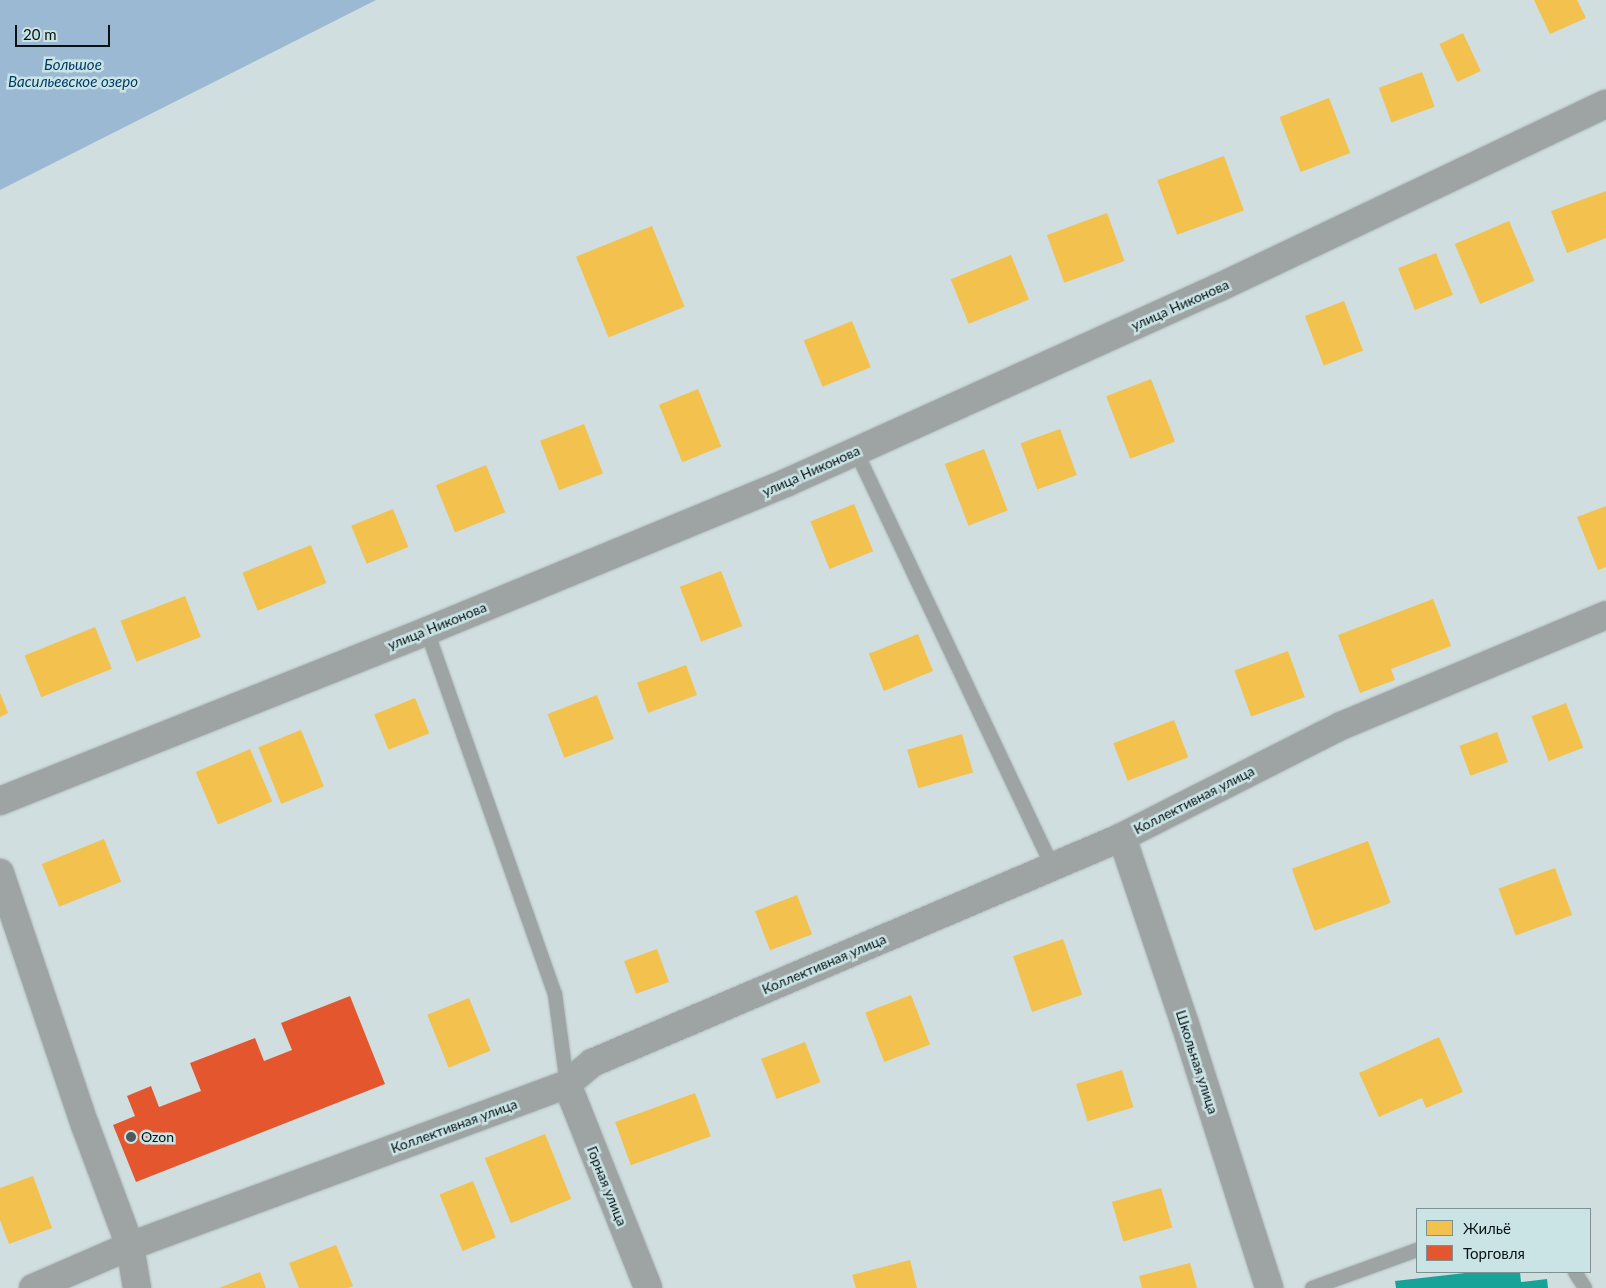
<!DOCTYPE html>
<html>
<head>
<meta charset="utf-8">
<style>
	body { margin:0 }
	#map { position:relative; width:1606px; height:1288px; overflow:hidden; background:#d0dee0; font-family:Lato,sans-serif }
	div>[style] { position:absolute }
	.water>* { inset:0; background:#9cb9d3 }
	.homes>* { inset:0; background:#f2c14e; transform-origin:0 0 }
	.shops>* { inset:0; background:#e4572e }
	.public>* { inset:0; background:#17a398 }
	.roads { filter:drop-shadow(0 0 1px #aeb8b9) drop-shadow(0 0 1px #aeb8b9) }
	.service>* { height:14px; margin:-7px; padding:0 7px; transform-origin:7px; border-radius:7px; background:#9ea4a4 }
	.minor>* { height:28px; margin:-14px; padding:0 14px; transform-origin:14px; border-radius:14px; background:#9ea4a4 }
	.dots>* { width:14px; height:14px; translate:-50% -50%; box-sizing:border-box; border:2px solid #cae4e6; border-radius:50% }
	span { translate:-50% -50%; white-space:nowrap; text-align:center; line-height:1.15; -webkit-text-stroke:5px #cae4e6; paint-order:stroke }
	.street-label { font-size:14px; color:#091213 }
	.poi-label { font-size:14px; color:#091213 }
	.left { translate:0 -50%; text-align:left }
	.water-label { font-size:15px; color:#003a68; font-style:italic }
	.legend { position:absolute; left:1416px; top:1208px; width:175px; height:65px; box-sizing:border-box; background:#cae4e6; border:1px solid #7d9092; margin:0; padding:6px 9px; list-style:none; font-size:15px; color:#091213 }
	.legend li { display:flex; align-items:center; gap:10px; height:25px }
	.legend b { width:25px; border:1px solid #7d9092 }
	.scale { position:absolute; left:15px; top:25px; width:95px; height:22px; box-sizing:border-box; border:2px solid #091213; border-top:0; padding-left:6px; font-size:15px; line-height:18px; white-space:nowrap; color:#091213; -webkit-text-stroke:4px #cae4e6; paint-order:stroke }
</style>
</head>
<body>
<div id="map">
	<div class="water">
		<i style="clip-path:polygon(0 0,376px 0,0 190px)"></i>
	</div>
	<div class="homes">
		<i style="clip-path:polygon(1534px 0,1577px 0,1586px 18px,1550px 34px)"></i>
		<i style="left:1463px;top:33px;width:42px;height:26px;rotate:65deg"></i>
		<i style="left:1422px;top:72px;width:37px;height:46px;rotate:70deg"></i>
		<i style="left:1329px;top:98px;width:59px;height:53px;rotate:69deg"></i>
		<i style="left:1224px;top:156px;width:58px;height:71px;rotate:70deg"></i>
		<i style="clip-path:polygon(1606px 191px,1606px 238px,1567px 253px,1551px 211px)"></i>
		<i style="left:1107px;top:213px;width:51px;height:64px;rotate:70deg"></i>
		<i style="left:1509px;top:221px;width:65px;height:59px;rotate:67deg"></i>
		<i style="left:652px;top:226px;width:87px;height:82px;rotate:68deg"></i>
		<i style="left:1436px;top:253px;width:45px;height:41px;rotate:68deg"></i>
		<i style="left:1011px;top:255px;width:48px;height:65px;rotate:68deg"></i>
		<i style="left:1344px;top:301px;width:53px;height:42px;rotate:69deg"></i>
		<i style="left:852px;top:321px;width:50px;height:52px;rotate:68deg"></i>
		<i style="left:1151px;top:379px;width:67px;height:48px;rotate:69deg"></i>
		<i style="left:698px;top:389px;width:62px;height:42px;rotate:68deg"></i>
		<i style="left:584px;top:424px;width:53px;height:47px;rotate:69deg"></i>
		<i style="left:1060px;top:429px;width:49px;height:42px;rotate:70deg"></i>
		<i style="left:984px;top:449px;width:66px;height:42px;rotate:69deg"></i>
		<i style="left:486px;top:465px;width:51px;height:54px;rotate:68deg"></i>
		<i style="left:854px;top:504px;width:51px;height:47px;rotate:68deg"></i>
		<i style="clip-path:polygon(1606px 506px,1606px 567px,1598px 570px,1577px 517px)"></i>
		<i style="left:393px;top:509px;width:41px;height:45px;rotate:68deg"></i>
		<i style="left:311px;top:545px;width:41px;height:74px;rotate:68deg"></i>
		<i style="left:721px;top:571px;width:59px;height:44px;rotate:69deg"></i>
		<i style="left:185px;top:596px;width:44px;height:69px;rotate:69deg"></i>
		<i style="clip-path:polygon(1433px 599px,1451px 646px,1391px 669px,1395px 680px,1360px 693px,1338px 635px)"></i>
		<i style="left:95px;top:627px;width:45px;height:76px;rotate:68deg"></i>
		<i style="left:918px;top:634px;width:40px;height:53px;rotate:68deg"></i>
		<i style="left:1288px;top:651px;width:49px;height:57px;rotate:70deg"></i>
		<i style="left:686px;top:665px;width:32px;height:52px;rotate:70deg"></i>
		<i style="clip-path:polygon(0 693px,8px 713px,0 717px)"></i>
		<i style="left:597px;top:695px;width:47px;height:53px;rotate:69deg"></i>
		<i style="left:415px;top:698px;width:38px;height:44px;rotate:68deg"></i>
		<i style="left:1566px;top:703px;width:48px;height:37px;rotate:69deg"></i>
		<i style="left:1174px;top:720px;width:40px;height:65px;rotate:69deg"></i>
		<i style="left:301px;top:730px;width:61px;height:46px;rotate:68deg"></i>
		<i style="left:1497px;top:732px;width:32px;height:40px;rotate:70deg"></i>
		<i style="left:962px;top:734px;width:40px;height:57px;rotate:74deg"></i>
		<i style="left:250px;top:749px;width:57px;height:59px;rotate:67deg"></i>
		<i style="left:104px;top:839px;width:46px;height:67px;rotate:68deg"></i>
		<i style="left:1368px;top:841px;width:66px;height:81px;rotate:70deg"></i>
		<i style="left:1555px;top:868px;width:50px;height:60px;rotate:70deg"></i>
		<i style="left:797px;top:895px;width:42px;height:45px;rotate:69deg"></i>
		<i style="left:1063px;top:939px;width:59px;height:53px;rotate:71deg"></i>
		<i style="left:657px;top:949px;width:35px;height:35px;rotate:70deg"></i>
		<i style="left:911px;top:995px;width:53px;height:49px;rotate:69deg"></i>
		<i style="left:469px;top:998px;width:57px;height:45px;rotate:68deg"></i>
		<i style="clip-path:polygon(1439px 1037px,1463px 1092px,1426px 1108px,1422px 1098px,1379px 1117px,1359px 1073px)"></i>
		<i style="left:805px;top:1042px;width:43px;height:47px;rotate:69deg"></i>
		<i style="left:1122px;top:1070px;width:39px;height:48px;rotate:73deg"></i>
		<i style="left:695px;top:1093px;width:46px;height:85px;rotate:70deg"></i>
		<i style="left:545px;top:1134px;width:70px;height:65px;rotate:68deg"></i>
		<i style="clip-path:polygon(33px 1176px,52px 1228px,9px 1244px,0 1220px,0 1188px)"></i>
		<i style="left:473px;top:1181px;width:61px;height:36px;rotate:68deg"></i>
		<i style="left:1161px;top:1188px;width:41px;height:51px;rotate:74deg"></i>
		<i style="clip-path:polygon(336px 1245px,353px 1286px,348px 1288px,299px 1288px,289px 1263px)"></i>
		<i style="clip-path:polygon(910px 1260px,917px 1288px,856px 1288px,852px 1275px)"></i>
		<i style="clip-path:polygon(1190px 1263px,1197px 1288px,1142px 1288px,1139px 1276px)"></i>
		<i style="clip-path:polygon(260px 1272px,266px 1288px,219px 1288px)"></i>
	</div>
	<div class="shops">
		<i style="clip-path:polygon(350px 996px,385px 1084px,136px 1182px,113px 1125px,135px 1116px,127px 1096px,151px 1086px,159px 1107px,201px 1091px,190px 1063px,255px 1038px,264px 1061px,292px 1050px,281px 1023px)"></i>
	</div>
	<div class="public">
		<i style="clip-path:polygon(1474px 1272px,1520px 1272px,1521px 1282px,1547px 1279px,1548px 1288px,1396px 1288px,1395px 1281px)"></i>
	</div>
	<div class="roads">
		<div class="service">
			<i style="left:856px;top:451px;width:460px;rotate:64.7deg"></i>
			<i style="left:427px;top:631px;width:385px;rotate:70.6deg"></i>
			<i style="left:555px;top:994px;width:91px;rotate:82.4deg"></i>
			<i style="left:1575px;top:1272px;width:19px;rotate:58deg"></i>
			<i style="left:1312px;top:1288px;width:112px;rotate:-19.9deg"></i>
		</div>
		<div class="minor">
			<i style="left:0;top:801px;width:460px;rotate:-21.7deg"></i>
			<i style="left:427px;top:631px;width:391px;rotate:-22.4deg"></i>
			<i style="left:788px;top:482px;width:472px;rotate:-24.3deg"></i>
			<i style="left:1218px;top:288px;width:429px;rotate:-25.4deg"></i>
			<i style="left:1122px;top:837px;width:197px;rotate:71.4deg"></i>
			<i style="left:1185px;top:1024px;width:277px;rotate:72.3deg"></i>
			<i style="left:0;top:873px;width:266px;rotate:71.4deg"></i>
			<i style="left:85px;top:1125px;width:129px;rotate:69.6deg"></i>
			<i style="left:130px;top:1246px;width:43px;rotate:80.5deg"></i>
			<i style="left:567px;top:1084px;width:219px;rotate:68.3deg"></i>
			<i style="left:33px;top:1288px;width:106px;rotate:-23.4deg"></i>
			<i style="left:130px;top:1246px;width:466px;rotate:-20.3deg"></i>
			<i style="left:567px;top:1084px;width:33px;rotate:-40deg"></i>
			<i style="left:592px;top:1063px;width:576px;rotate:-23.09deg"></i>
			<i style="left:1122px;top:837px;width:246px;rotate:-26.9deg"></i>
			<i style="left:1341px;top:726px;width:287px;rotate:-22.7deg"></i>
		</div>
	</div>
	<div class="dots">
		<i style="left:131px;top:1137px;background:#4f595b"></i>
	</div>
	<div class="street-label">
		<span style="left:1180px;top:305px;rotate:-24deg">улица Никонова</span>
		<span style="left:811px;top:471px;rotate:-24deg">улица Никонова</span>
		<span style="left:437px;top:626px;rotate:-22deg">улица Никонова</span>
		<span style="left:1194px;top:800px;rotate:-27deg">Коллективная улица</span>
		<span style="left:824px;top:964px;rotate:-23deg">Коллективная улица</span>
		<span style="left:1197px;top:1062px;rotate:72deg">Школьная улица</span>
		<span style="left:454px;top:1126px;rotate:-20deg">Коллективная улица</span>
		<span style="left:607px;top:1186px;rotate:68deg">Горная улица</span>
	</div>
	<div class="poi-label">
		<span class="left" style="left:141px;top:1137px">Ozon</span>
	</div>
	<div class="water-label">
		<span style="left:73px;top:73px">Большое<br>Васильевское озеро</span>
	</div>
	<ul class="legend">
	<li><b style="height:14px;background:#f2c14e"></b>Жильё</li>
	<li><b style="height:14px;background:#e4572e"></b>Торговля</li>
	</ul>
	<div class="scale">20 m</div>
</div>
</body>
</html>
